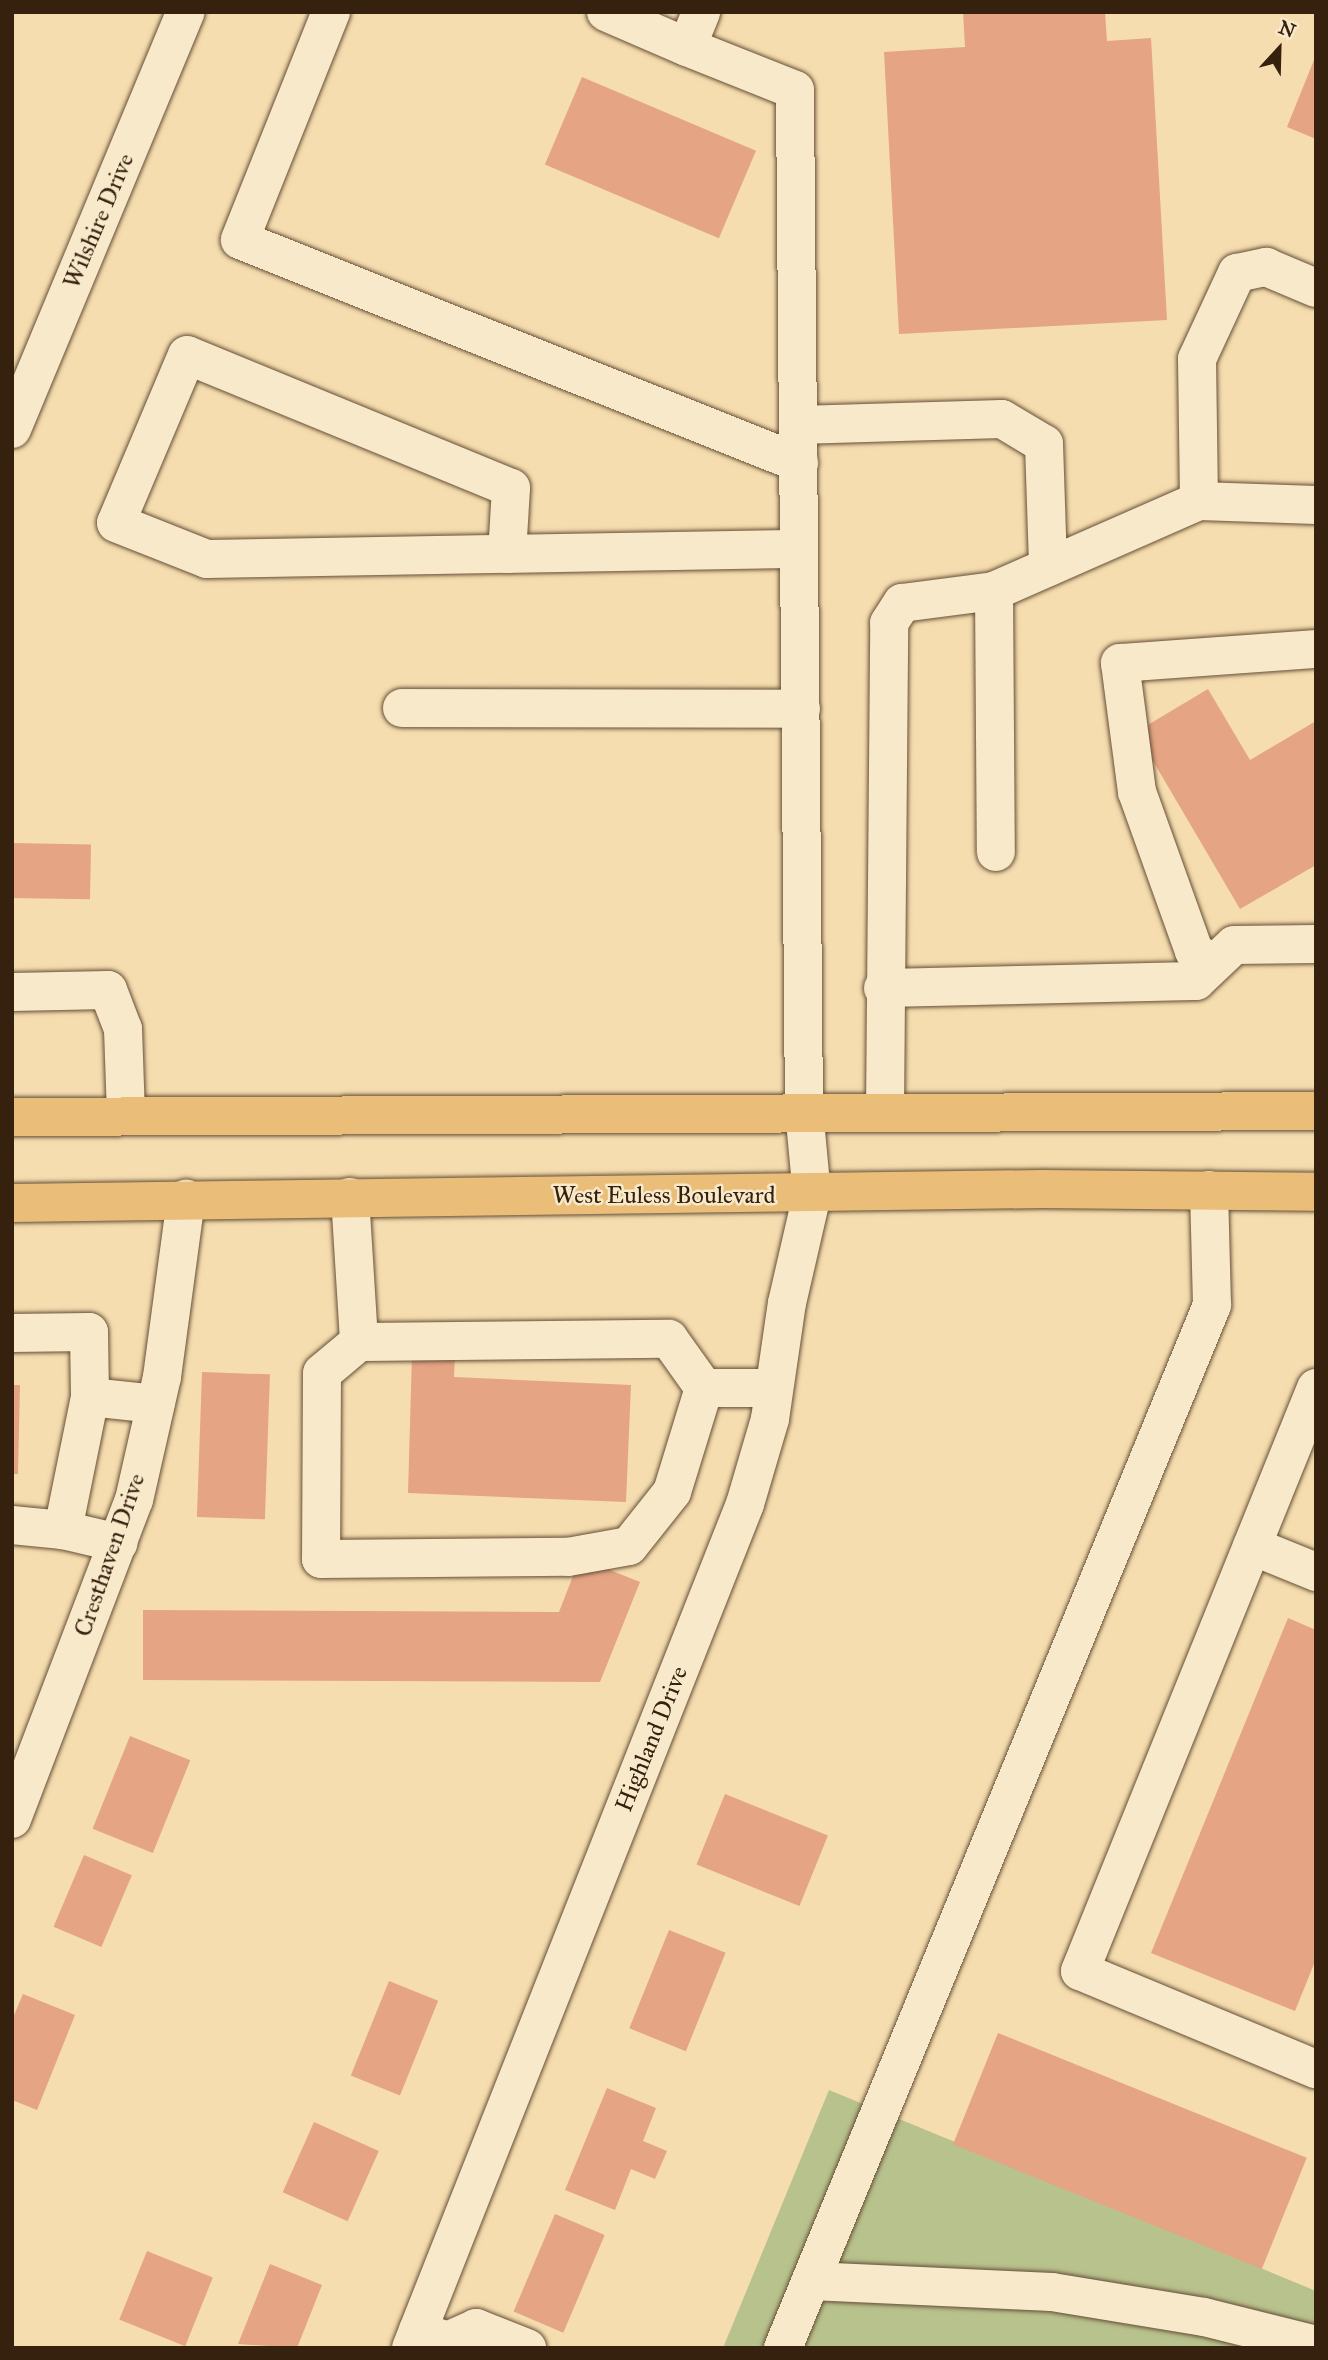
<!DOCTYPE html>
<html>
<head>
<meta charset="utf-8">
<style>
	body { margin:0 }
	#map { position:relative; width:1328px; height:2360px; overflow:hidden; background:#f5ddaf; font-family:"IM FELL Great Primer",serif }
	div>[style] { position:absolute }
	.green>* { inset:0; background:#b8c28d }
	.building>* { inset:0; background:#e5a484; transform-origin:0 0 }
	.roads { filter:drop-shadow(0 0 2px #664f36) drop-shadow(0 0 2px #664f36) }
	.minor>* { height:38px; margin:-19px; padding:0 19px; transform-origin:19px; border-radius:19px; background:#f8e9cb }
	.major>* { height:38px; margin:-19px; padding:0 19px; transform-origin:19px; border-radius:19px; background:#eabe78 }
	span { translate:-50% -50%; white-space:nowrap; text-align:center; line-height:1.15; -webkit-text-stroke:5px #f8e9cb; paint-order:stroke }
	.street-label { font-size:24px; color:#36200e }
	.frame { position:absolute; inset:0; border:14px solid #36200e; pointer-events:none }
	.north { position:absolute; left:1244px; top:14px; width:70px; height:70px; -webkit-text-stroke:5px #f8e9cb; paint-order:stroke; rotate:22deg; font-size:19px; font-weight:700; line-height:28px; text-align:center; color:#36200e }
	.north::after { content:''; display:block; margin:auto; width:24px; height:32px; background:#36200e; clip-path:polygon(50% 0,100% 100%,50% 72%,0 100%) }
</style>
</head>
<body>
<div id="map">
	<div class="green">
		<i style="clip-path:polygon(829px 2090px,1316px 2291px,1316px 2348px,723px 2348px)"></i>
	</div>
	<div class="building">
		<i style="clip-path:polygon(963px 12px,1105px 12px,1107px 41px,1151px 38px,1167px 320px,899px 334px,884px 52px,965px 47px)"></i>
		<i style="clip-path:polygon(1316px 55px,1316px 139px,1287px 127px)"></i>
		<i style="left:582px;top:77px;width:189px;height:95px;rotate:23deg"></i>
		<i style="clip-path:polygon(1208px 689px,1250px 760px,1316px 721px,1316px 865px,1240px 909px,1136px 732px)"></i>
		<i style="left:12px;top:843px;width:79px;height:55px;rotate:1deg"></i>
		<i style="clip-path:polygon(412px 1354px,455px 1356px,454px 1377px,631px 1385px,626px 1502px,408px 1493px)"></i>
		<i style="left:202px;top:1372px;width:68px;height:145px;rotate:2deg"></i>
		<i style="clip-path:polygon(12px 1385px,20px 1385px,18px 1474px,12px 1474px)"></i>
		<i style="clip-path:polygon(580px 1558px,640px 1582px,600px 1682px,143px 1680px,143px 1610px,559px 1612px)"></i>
		<i style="clip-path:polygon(1288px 1618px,1316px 1630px,1316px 1959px,1295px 2011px,1151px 1953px)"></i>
		<i style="left:130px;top:1736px;width:65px;height:100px;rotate:22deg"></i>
		<i style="left:725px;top:1794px;width:111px;height:76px;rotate:22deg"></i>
		<i style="left:84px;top:1855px;width:52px;height:78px;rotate:23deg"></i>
		<i style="left:669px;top:1930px;width:61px;height:106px;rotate:22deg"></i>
		<i style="left:389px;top:1981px;width:53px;height:102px;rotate:22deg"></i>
		<i style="clip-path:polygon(23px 1994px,75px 2015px,37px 2110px,12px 2100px,12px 2020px)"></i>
		<i style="left:998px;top:2033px;width:333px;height:120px;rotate:22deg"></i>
		<i style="clip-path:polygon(607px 2088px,656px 2108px,643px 2141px,667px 2151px,655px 2179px,631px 2169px,615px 2210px,565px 2190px)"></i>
		<i style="left:314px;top:2122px;width:71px;height:77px;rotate:24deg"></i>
		<i style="left:555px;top:2214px;width:54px;height:106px;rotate:23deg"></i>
		<i style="left:147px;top:2251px;width:71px;height:74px;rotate:22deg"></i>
		<i style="clip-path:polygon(270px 2264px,322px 2285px,297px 2348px,238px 2344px)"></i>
	</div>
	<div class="roads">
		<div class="minor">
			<i style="left:331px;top:12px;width:245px;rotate:111.8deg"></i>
			<i style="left:240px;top:240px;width:602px;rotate:21.75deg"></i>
			<i style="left:606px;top:12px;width:88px;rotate:23.4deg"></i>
			<i style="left:798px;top:425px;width:204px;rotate:-1.7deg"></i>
			<i style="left:1002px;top:419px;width:49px;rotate:30.8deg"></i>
			<i style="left:1044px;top:444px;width:123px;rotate:88.1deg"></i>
			<i style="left:12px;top:429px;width:452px;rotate:-67.4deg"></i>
			<i style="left:1199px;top:501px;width:142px;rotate:-90.8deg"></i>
			<i style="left:1197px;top:359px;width:95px;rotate:-65.1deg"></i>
			<i style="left:1237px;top:273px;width:30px;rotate:-12deg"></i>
			<i style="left:1266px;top:267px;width:54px;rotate:22.8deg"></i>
			<i style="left:507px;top:554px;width:66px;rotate:-86.5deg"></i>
			<i style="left:511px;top:488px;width:350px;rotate:-157.7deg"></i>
			<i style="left:187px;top:355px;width:182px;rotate:112.9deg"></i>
			<i style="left:116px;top:523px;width:98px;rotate:21.6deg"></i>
			<i style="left:207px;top:559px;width:300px;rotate:-1deg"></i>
			<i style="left:507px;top:554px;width:292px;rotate:-1deg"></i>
			<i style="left:994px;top:591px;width:261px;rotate:89.6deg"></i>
			<i style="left:402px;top:708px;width:399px;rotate:0.1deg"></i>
			<i style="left:1213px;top:964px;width:23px;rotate:-146deg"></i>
			<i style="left:1194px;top:951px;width:169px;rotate:-109.7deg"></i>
			<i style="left:1137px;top:792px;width:130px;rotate:-97.5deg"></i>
			<i style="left:1120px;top:663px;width:196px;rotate:-4.1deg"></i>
			<i style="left:883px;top:988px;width:313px;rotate:-1.3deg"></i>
			<i style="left:1196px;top:981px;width:52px;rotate:-43.5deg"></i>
			<i style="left:1234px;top:945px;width:82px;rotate:-0.7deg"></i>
			<i style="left:12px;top:992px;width:96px;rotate:-1.2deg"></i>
			<i style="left:108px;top:990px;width:42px;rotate:69deg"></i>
			<i style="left:123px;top:1029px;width:87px;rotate:88deg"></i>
			<i style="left:885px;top:1111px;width:488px;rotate:-89.5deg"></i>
			<i style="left:889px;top:623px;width:24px;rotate:-57deg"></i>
			<i style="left:902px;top:603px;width:93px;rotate:-7.4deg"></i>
			<i style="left:994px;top:591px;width:224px;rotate:-23.7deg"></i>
			<i style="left:1199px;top:501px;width:117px;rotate:2deg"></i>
			<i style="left:350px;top:1197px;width:145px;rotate:86.4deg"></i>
			<i style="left:359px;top:1342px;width:310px;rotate:-0.6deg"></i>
			<i style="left:669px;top:1339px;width:60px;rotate:54.5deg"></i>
			<i style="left:704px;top:1388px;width:70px"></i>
			<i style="left:12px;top:1333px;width:77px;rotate:-0.7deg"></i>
			<i style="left:89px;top:1332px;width:65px;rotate:89.1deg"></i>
			<i style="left:90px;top:1397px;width:66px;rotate:6.1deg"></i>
			<i style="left:359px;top:1342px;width:48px;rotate:140deg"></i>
			<i style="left:322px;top:1373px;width:186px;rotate:90.3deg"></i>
			<i style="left:321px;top:1559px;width:247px;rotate:-0.5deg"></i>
			<i style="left:568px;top:1557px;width:62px;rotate:-10.2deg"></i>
			<i style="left:629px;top:1546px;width:69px;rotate:-51.5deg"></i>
			<i style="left:672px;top:1492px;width:109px;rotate:-72.9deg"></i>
			<i style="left:1316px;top:1388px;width:629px;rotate:112.04deg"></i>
			<i style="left:1080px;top:1971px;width:256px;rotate:22.6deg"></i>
			<i style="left:90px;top:1397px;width:136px;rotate:101.5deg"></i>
			<i style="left:63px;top:1530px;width:57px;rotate:13.3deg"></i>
			<i style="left:12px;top:1525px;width:51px;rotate:5.6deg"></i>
			<i style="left:1252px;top:1546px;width:69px;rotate:22.1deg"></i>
			<i style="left:12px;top:1819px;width:342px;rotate:-69.1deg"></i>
			<i style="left:134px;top:1500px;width:126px;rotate:-77.2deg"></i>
			<i style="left:162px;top:1377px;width:180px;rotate:-82.3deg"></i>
			<i style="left:811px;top:2281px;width:241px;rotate:2.6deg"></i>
			<i style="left:1052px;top:2292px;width:154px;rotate:9.3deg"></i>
			<i style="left:1204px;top:2317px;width:115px;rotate:14deg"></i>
			<i style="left:418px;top:2330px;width:31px;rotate:21deg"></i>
			<i style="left:447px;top:2341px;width:32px;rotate:-24deg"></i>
			<i style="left:476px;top:2328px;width:55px;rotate:21.4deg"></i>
			<i style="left:411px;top:2348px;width:908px;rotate:-68.41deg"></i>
			<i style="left:745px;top:1504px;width:89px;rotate:-73.6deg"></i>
			<i style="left:770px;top:1419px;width:117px;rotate:-81.7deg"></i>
			<i style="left:787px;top:1303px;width:111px;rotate:-77deg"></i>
			<i style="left:812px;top:1195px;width:84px;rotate:-95.4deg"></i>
			<i style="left:804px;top:1111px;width:1021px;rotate:-90.51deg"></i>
			<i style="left:795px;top:90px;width:116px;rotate:-158.3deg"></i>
			<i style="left:687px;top:47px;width:38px;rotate:-68deg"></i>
			<i style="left:783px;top:2348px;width:1128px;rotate:-67.64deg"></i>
			<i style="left:1212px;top:1305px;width:115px;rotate:-91.5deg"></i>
		</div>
		<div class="major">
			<i style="left:12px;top:1117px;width:1304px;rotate:-0.26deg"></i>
			<i style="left:12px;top:1203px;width:1030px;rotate:-0.78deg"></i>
			<i style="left:1042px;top:1189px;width:274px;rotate:0.6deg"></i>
		</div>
	</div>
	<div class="street-label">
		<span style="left:99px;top:221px;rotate:-67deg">Wilshire Drive</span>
		<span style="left:664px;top:1196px">West Euless Boulevard</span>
		<span style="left:110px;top:1555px;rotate:-71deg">Cresthaven Drive</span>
		<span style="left:652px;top:1739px;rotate:-68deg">Highland Drive</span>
	</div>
	<div class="frame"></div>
	<div class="north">N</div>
</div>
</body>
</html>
